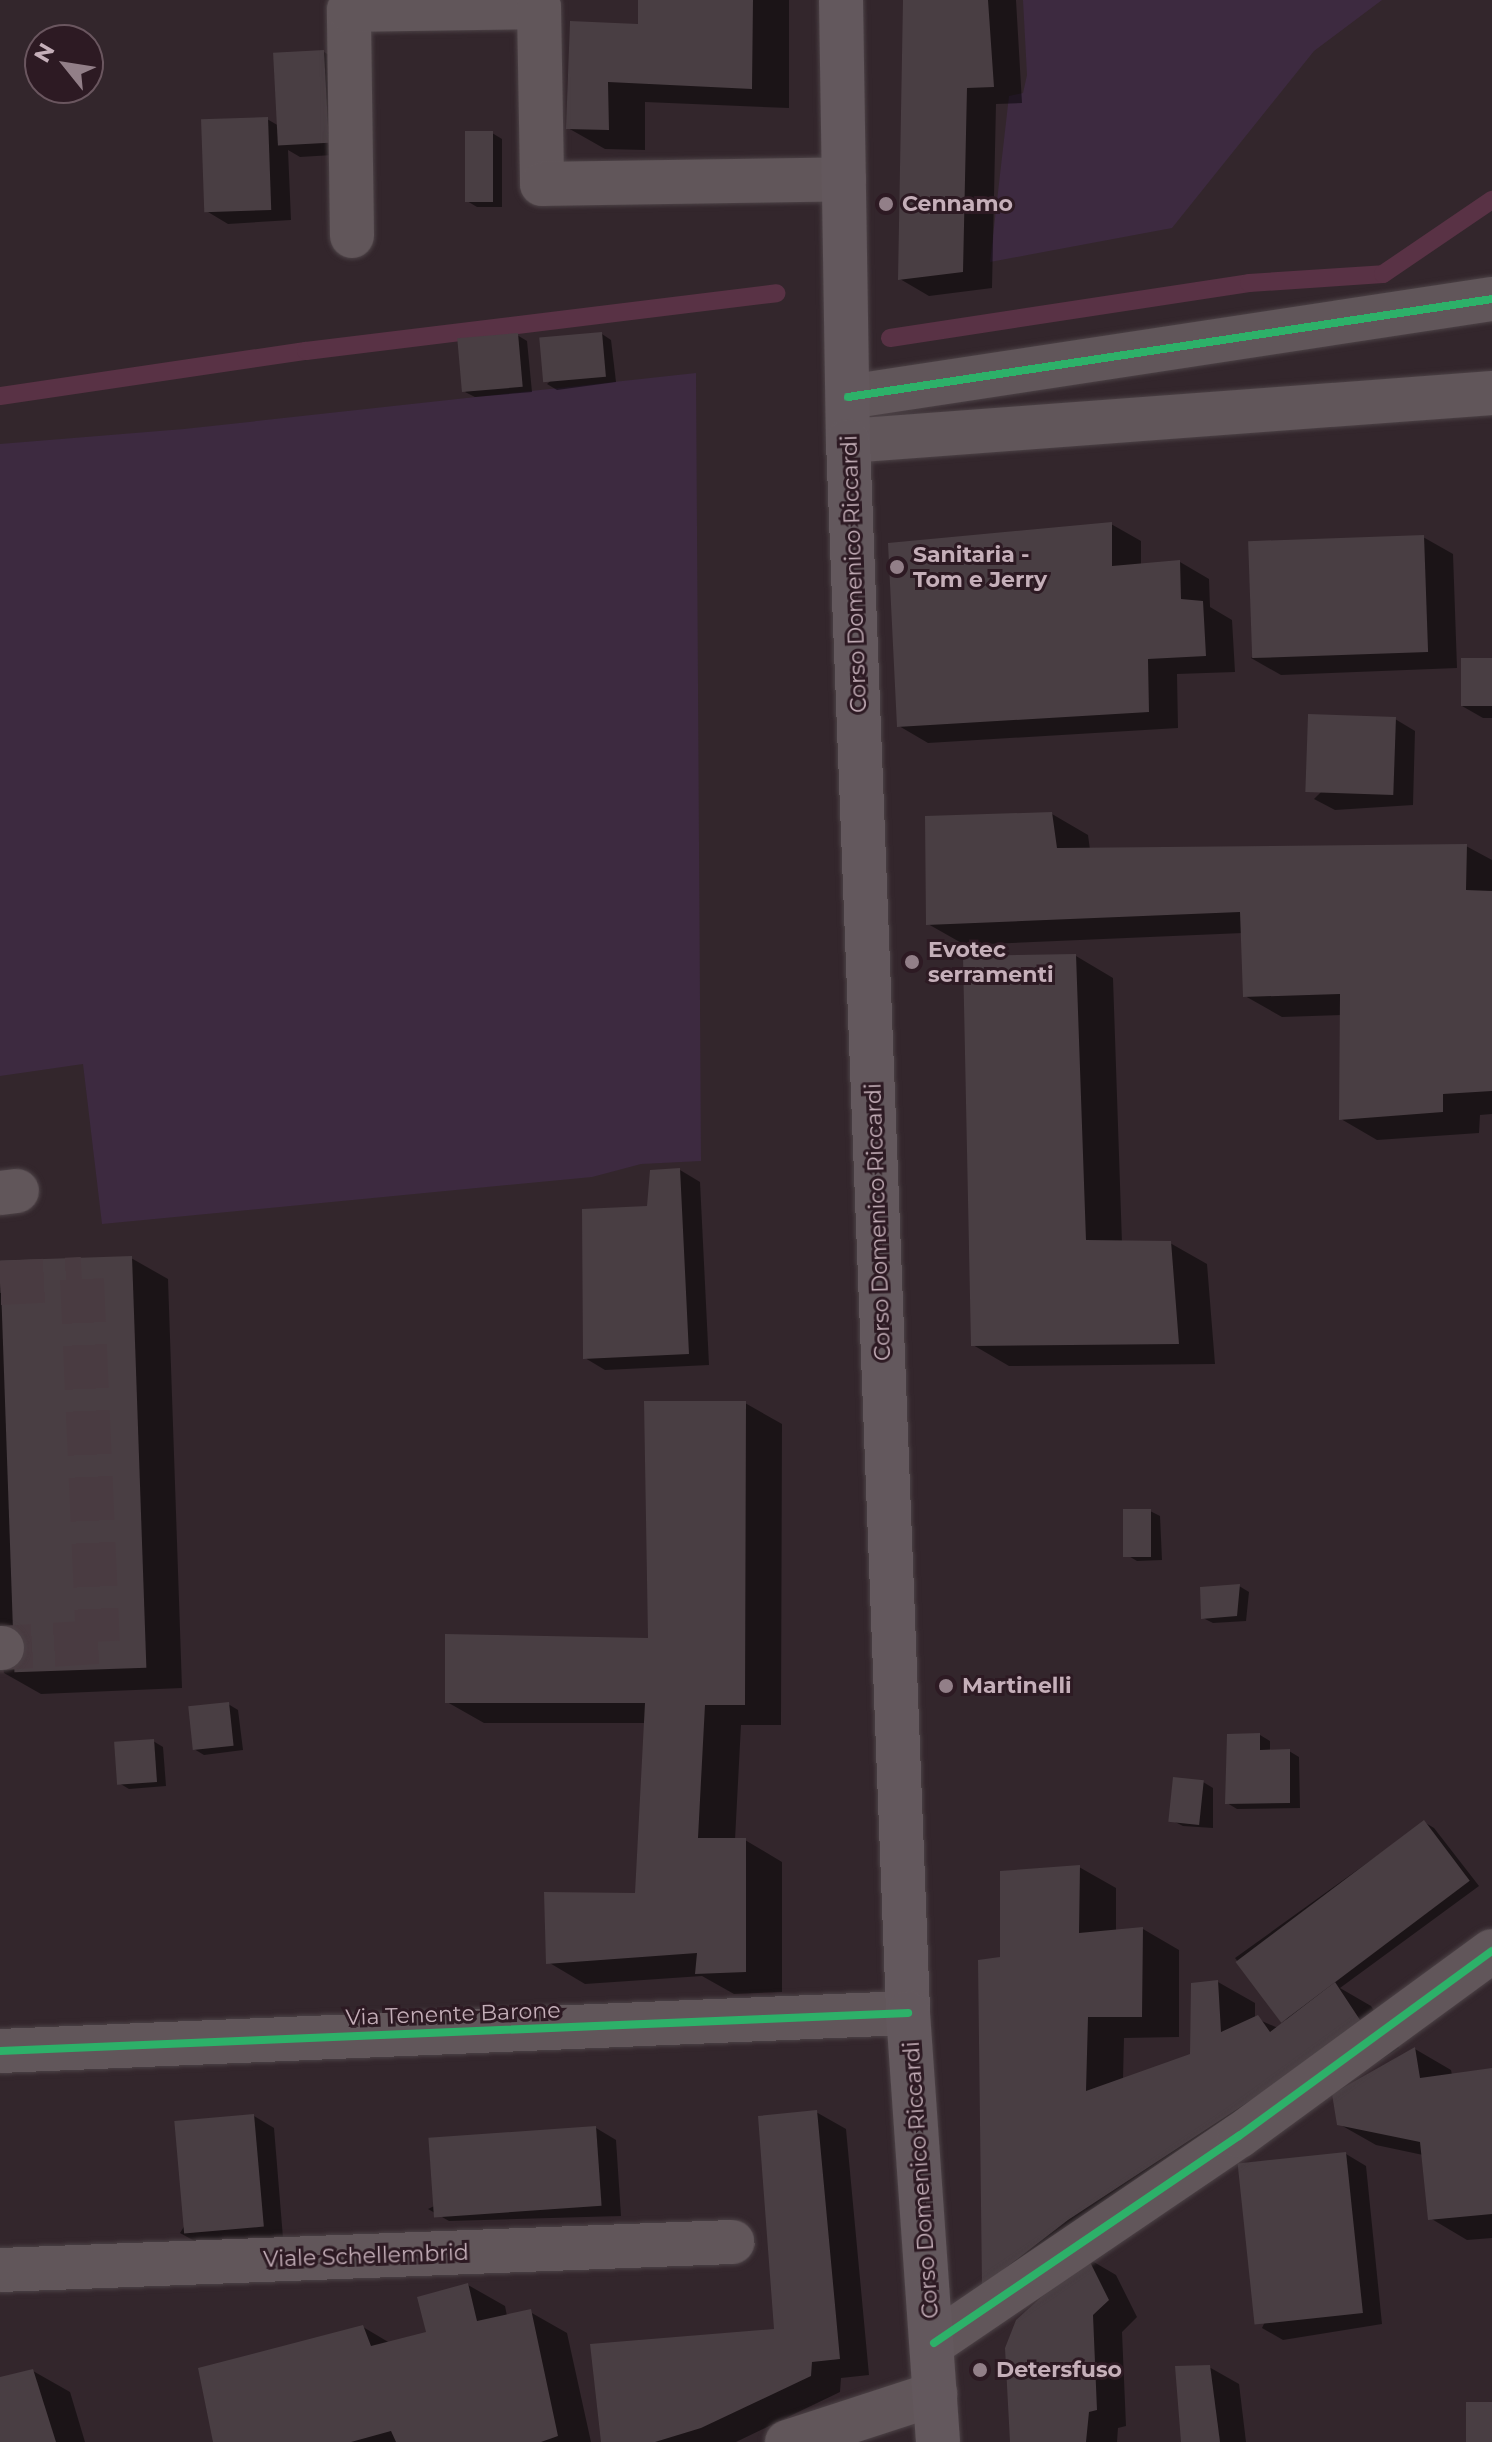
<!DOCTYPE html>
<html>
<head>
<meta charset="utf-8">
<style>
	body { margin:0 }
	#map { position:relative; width:1492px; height:2442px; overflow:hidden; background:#33262c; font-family:Montserrat,sans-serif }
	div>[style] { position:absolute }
	.green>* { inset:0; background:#3d2a40 }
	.shadow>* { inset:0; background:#0007 }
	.stream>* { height:18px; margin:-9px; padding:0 9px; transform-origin:9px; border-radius:9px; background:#593245 }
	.building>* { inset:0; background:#493e43; transform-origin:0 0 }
	.minor-tunnel>* { height:44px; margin-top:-22px; transform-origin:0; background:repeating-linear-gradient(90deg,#493b41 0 44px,transparent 0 66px) }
	.roads { filter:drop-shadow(0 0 2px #4c4246) drop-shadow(0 0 2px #4c4246) }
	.minor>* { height:44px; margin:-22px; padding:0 22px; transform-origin:22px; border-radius:22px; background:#61565a }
	.major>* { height:44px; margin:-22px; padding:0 22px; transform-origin:22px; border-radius:22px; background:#63585d }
	.cycleway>* { height:8px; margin:-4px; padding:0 4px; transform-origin:4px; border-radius:4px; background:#2db169 }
	.dots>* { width:22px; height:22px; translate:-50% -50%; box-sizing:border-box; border:4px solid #2d1a23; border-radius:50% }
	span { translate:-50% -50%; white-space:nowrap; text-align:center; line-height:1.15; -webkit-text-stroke:6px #2d1a23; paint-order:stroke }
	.poi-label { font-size:22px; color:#c5afb9; font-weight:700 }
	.left { translate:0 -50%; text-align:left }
	.street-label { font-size:22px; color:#c5afb9 }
	.north { position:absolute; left:24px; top:24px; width:80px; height:80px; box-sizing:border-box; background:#2d1a23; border:2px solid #6a565f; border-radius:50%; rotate:300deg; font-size:22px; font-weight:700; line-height:32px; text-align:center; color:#c5afb9 }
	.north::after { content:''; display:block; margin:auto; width:28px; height:36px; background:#927f88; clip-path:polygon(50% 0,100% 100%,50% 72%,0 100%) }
</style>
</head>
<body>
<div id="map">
	<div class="green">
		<i style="clip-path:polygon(1023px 0,1382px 0,1314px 51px,1172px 228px,990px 262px,1009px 96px,1023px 93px,1027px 75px)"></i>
		<i style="clip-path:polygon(696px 373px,701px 1161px,641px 1164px,592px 1177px,102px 1224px,83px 1064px,0 1076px,0 444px,184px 429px)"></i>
	</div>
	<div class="shadow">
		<i style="clip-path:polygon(640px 0,789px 0,789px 108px,645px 102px,645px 150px,605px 149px,568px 128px,640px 26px)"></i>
		<i style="clip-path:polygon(905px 0,1016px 0,1022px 103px,996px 104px,992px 288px,929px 296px,900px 279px)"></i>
		<i style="clip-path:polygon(324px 52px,344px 64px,349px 154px,300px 157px,288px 150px,291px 220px,228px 224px,208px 212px,267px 119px,279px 126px)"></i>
		<i style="clip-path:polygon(492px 133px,502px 139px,502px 207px,477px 207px,467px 201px)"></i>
		<i style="clip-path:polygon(602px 334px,611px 340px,616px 382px,557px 390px,547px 384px)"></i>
		<i style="clip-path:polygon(517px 335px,527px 341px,532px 392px,475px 397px,465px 392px)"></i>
		<i style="clip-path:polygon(1111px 524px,1141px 541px,1141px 566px,1180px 562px,1209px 579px,1210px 607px,1232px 620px,1235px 672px,1177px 674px,1178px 728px,928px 743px,899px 726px)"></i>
		<i style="clip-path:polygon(1423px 537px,1453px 554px,1457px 668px,1281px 675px,1251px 658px)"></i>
		<i style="clip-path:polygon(1492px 660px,1492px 718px,1483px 718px,1462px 706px)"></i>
		<i style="clip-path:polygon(1395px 719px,1415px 731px,1413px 805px,1335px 810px,1314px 799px)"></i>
		<i style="clip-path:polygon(1052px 814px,1088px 835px,1090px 850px,1466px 846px,1492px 860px,1492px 1114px,1480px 1115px,1479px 1133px,1377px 1140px,1341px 1119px,1342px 1015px,1282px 1017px,1245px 996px,1243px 933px,965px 945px,928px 924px)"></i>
		<i style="clip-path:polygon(1076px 956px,1113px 978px,1122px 1243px,1170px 1243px,1207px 1264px,1215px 1364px,1009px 1366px,973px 1345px)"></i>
		<i style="clip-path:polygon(680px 1170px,700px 1182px,709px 1365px,605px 1370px,585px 1358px,649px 1208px)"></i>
		<i style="clip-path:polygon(131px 1258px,168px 1279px,182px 1688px,41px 1694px,4px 1673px,0 1644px,0 1263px)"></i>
		<i style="clip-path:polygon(745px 1403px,782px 1424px,781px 1725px,741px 1725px,735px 1840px,745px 1840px,782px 1862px,782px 1992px,734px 1994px,702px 1976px,585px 1984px,548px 1962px,637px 1896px,646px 1723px,484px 1723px,447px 1702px,650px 1640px)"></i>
		<i style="clip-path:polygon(1150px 1511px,1160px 1516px,1162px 1560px,1137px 1561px,1127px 1555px)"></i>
		<i style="clip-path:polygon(1239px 1586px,1249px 1592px,1246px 1621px,1213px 1623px,1203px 1618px)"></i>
		<i style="clip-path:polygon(228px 1704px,238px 1710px,243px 1750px,204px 1755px,194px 1749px)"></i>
		<i style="clip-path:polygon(1260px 1735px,1270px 1741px,1270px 1752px,1289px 1751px,1299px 1757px,1300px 1808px,1237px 1809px,1227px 1803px)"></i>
		<i style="clip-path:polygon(153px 1741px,163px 1747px,166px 1786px,129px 1789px,119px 1783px)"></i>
		<i style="clip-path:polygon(1203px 1782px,1213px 1788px,1213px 1828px,1183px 1826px,1173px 1821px)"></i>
		<i style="clip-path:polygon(1424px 1822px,1434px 1828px,1479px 1886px,1340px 1988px,1371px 2006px,1399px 2048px,1105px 2240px,984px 2284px,1002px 1959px,1079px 1867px,1116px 1888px,1116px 1932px,1143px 1929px,1179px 1950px,1179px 2037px,1124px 2038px,1123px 2080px,1192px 2055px,1218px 1982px,1255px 2003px,1255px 2018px,1278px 2028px,1287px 2021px,1235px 1958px)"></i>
		<i style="clip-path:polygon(1415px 2049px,1451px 2070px,1452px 2075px,1492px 2070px,1492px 2238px,1467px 2240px,1430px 2218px,1423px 2155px,1376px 2145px,1339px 2124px)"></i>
		<i style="clip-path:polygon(816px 2112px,846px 2129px,869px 2375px,841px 2378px,840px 2392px,736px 2442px,603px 2442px,777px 2330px)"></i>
		<i style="clip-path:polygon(254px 2116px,274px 2128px,283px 2238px,200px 2244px,180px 2233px)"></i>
		<i style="clip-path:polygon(596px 2128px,616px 2140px,621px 2216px,449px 2221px,428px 2209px)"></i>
		<i style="clip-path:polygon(1346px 2154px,1366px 2166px,1382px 2324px,1283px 2340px,1262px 2328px)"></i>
		<i style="clip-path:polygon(1087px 2258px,1116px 2275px,1137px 2317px,1122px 2332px,1126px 2426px,1118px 2428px,1117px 2442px,1012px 2442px)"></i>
		<i style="clip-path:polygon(468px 2285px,505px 2306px,507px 2316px,530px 2312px,567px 2333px,591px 2442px,215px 2442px,363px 2327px,390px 2343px,428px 2333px)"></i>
		<i style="clip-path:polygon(1209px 2367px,1239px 2384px,1246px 2442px,1183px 2442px)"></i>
		<i style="clip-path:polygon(33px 2371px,70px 2392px,85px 2442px,2px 2442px,0 2379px)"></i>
	</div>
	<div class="stream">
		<i style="left:890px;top:338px;width:363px;rotate:-8.7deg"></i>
		<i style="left:1249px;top:283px;width:134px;rotate:-3.8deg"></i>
		<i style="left:1383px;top:274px;width:132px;rotate:-34.2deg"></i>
		<i style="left:0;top:396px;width:309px;rotate:-8.4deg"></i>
		<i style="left:306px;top:351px;width:474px;rotate:-7deg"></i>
	</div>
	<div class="building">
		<i style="clip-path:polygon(638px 0,753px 0,752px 89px,608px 82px,609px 130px,566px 129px,570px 21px,638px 24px)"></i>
		<i style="clip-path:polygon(903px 0,988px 0,994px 87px,967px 88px,963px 272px,898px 280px)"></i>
		<i style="left:324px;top:50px;width:93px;height:51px;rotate:87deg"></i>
		<i style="left:268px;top:117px;width:93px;height:67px;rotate:88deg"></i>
		<i style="left:465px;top:131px;width:28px;height:71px"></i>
		<i style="left:602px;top:332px;width:45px;height:63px;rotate:85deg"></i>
		<i style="left:518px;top:333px;width:54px;height:61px;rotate:85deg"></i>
		<i style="clip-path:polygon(1112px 522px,1112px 566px,1180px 560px,1181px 599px,1203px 601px,1206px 656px,1148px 659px,1149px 712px,897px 727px,888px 543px)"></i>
		<i style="left:1424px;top:535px;width:117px;height:176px;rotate:88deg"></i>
		<i style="left:1492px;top:658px;width:48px;height:31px;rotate:90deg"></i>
		<i style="left:1396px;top:717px;width:78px;height:88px;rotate:92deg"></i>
		<i style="clip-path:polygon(1052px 812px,1057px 848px,1467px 844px,1466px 890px,1492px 891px,1492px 1091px,1443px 1094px,1443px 1112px,1339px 1120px,1340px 994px,1243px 997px,1240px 912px,926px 925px,925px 816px)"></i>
		<i style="clip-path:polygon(1076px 954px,1086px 1240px,1171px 1241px,1179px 1344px,971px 1346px,963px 956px)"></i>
		<i style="clip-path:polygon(680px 1168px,689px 1354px,583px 1359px,582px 1209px,647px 1206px,650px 1170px)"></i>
		<i style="left:132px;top:1256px;width:412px;height:132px;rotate:88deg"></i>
		<i style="clip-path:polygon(644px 1401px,746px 1401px,745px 1705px,705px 1705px,698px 1838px,746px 1838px,746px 1972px,695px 1974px,697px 1953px,546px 1964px,544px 1892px,635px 1893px,645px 1703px,445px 1703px,445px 1634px,648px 1638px)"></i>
		<i style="left:1123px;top:1509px;width:28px;height:48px"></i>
		<i style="clip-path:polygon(1240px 1584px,1237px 1616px,1201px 1619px,1200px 1587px)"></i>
		<i style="left:229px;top:1702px;width:44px;height:41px;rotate:84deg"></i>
		<i style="clip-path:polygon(1260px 1733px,1260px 1750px,1290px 1749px,1290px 1803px,1225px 1804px,1227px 1734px)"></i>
		<i style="left:154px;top:1739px;width:43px;height:40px;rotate:86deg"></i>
		<i style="left:1173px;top:1777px;width:31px;height:45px;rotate:6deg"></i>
		<i style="left:1424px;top:1820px;width:76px;height:236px;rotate:53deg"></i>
		<i style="clip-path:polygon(1080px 1865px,1079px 1933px,1143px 1927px,1142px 2017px,1088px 2017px,1086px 2091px,1190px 2054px,1191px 1983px,1218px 1980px,1221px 2032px,1258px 2015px,1270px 2032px,1335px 1982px,1364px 2026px,1068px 2220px,982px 2286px,978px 1960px,1000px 1957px,1000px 1871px)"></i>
		<i style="clip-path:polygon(1415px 2047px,1420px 2078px,1492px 2068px,1492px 2214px,1428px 2220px,1420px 2142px,1337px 2125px,1332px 2094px)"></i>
		<i style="clip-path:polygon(817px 2110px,840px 2359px,812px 2362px,811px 2376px,701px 2428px,655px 2442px,601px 2442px,590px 2344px,774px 2329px,758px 2116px)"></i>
		<i style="left:254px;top:2114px;width:113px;height:80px;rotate:85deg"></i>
		<i style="left:596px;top:2126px;width:80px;height:168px;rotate:86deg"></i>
		<i style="left:1346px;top:2152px;width:162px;height:109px;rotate:84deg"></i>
		<i style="clip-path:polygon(1087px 2256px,1109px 2300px,1093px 2315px,1097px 2410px,1089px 2412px,1086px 2442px,1010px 2442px,1005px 2348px,1016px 2320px)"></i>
		<i style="clip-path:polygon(468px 2283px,477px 2321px,531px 2309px,558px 2436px,541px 2442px,396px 2442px,391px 2431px,351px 2442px,213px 2442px,198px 2368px,363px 2325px,371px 2346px,426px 2332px,417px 2297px)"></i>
		<i style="clip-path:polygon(1210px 2365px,1220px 2442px,1181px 2442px,1175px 2366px)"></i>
		<i style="clip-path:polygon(33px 2369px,56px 2442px,0 2442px,0 2377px)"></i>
		<i style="left:1492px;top:2402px;width:40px;height:26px;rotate:90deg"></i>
	</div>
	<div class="minor-tunnel">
		<i style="left:0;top:1283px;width:82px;rotate:-2.8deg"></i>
		<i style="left:82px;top:1279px;width:363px;rotate:87.5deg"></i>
		<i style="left:98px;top:1642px;width:96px;rotate:176.4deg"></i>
	</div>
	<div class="roads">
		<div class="minor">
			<i style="left:352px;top:236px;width:226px;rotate:-90.8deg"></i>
			<i style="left:349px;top:10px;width:190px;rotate:-0.9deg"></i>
			<i style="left:539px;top:7px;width:177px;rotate:89deg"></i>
			<i style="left:542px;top:184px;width:302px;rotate:-0.9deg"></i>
			<i style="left:848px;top:397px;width:651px;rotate:-8.65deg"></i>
			<i style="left:848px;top:441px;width:646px;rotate:-4.26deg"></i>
			<i style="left:0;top:1193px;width:17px;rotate:-7deg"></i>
			<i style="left:0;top:1648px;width:2px"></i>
			<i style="left:0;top:2051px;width:909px;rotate:-2.4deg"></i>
			<i style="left:0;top:2270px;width:733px;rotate:-2.19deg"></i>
			<i style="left:934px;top:2343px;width:369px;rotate:-34.2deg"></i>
			<i style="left:1239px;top:2136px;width:313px;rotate:-36.2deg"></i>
			<i style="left:787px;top:2442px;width:156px;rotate:-18deg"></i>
		</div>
		<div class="major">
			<i style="left:841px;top:0;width:441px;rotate:89.1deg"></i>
			<i style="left:848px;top:441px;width:1573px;rotate:87.81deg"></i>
			<i style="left:908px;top:2013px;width:430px;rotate:86deg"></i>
		</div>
	</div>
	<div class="cycleway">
		<i style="left:848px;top:397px;width:651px;rotate:-8.65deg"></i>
		<i style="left:0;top:2051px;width:909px;rotate:-2.4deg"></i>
		<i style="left:934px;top:2343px;width:369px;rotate:-34.2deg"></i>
		<i style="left:1239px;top:2136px;width:313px;rotate:-36.2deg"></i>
	</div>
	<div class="dots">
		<i style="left:886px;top:204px;background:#927f88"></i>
		<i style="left:897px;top:567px;background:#927f88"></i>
		<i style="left:912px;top:962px;background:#927f88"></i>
		<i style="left:946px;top:1686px;background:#927f88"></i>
		<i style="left:980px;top:2370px;background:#927f88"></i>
	</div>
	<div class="poi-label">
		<span class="left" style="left:902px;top:204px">Cennamo</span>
		<span class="left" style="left:913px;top:567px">Sanitaria -<br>Tom e Jerry</span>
		<span class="left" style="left:928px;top:962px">Evotec<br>serramenti</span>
		<span class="left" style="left:962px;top:1686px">Martinelli</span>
		<span class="left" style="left:996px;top:2370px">Detersfuso</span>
	</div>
	<div class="street-label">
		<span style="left:854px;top:574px;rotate:-92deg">Corso Domenico Riccardi</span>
		<span style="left:878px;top:1222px;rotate:-92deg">Corso Domenico Riccardi</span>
		<span style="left:453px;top:2014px;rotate:-2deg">Via Tenente Barone</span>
		<span style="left:921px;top:2180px;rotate:-94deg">Corso Domenico Riccardi</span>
		<span style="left:366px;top:2256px;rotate:-2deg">Viale Schellembrid</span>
	</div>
	<div class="north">N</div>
</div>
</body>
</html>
